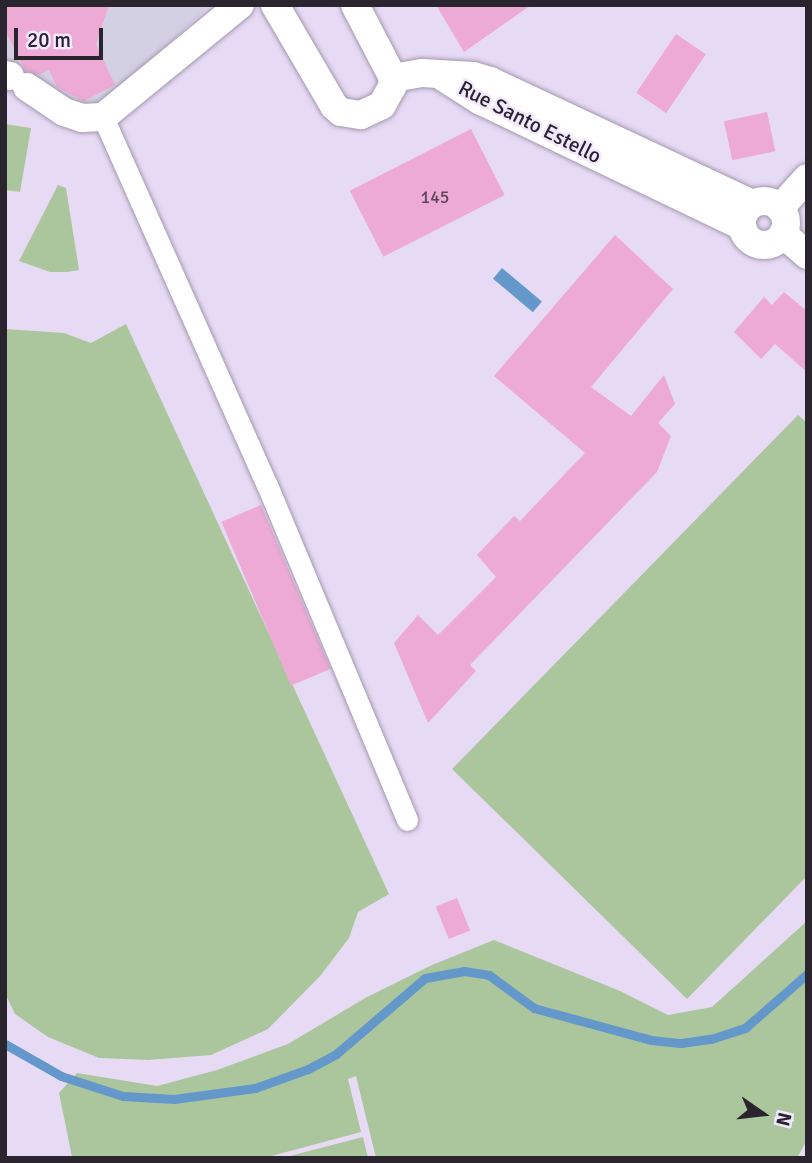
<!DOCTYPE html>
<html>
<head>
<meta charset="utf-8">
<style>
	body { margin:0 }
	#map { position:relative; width:812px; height:1163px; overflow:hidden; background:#e7daf4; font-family:Signika,sans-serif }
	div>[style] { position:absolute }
	.education>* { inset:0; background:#d4d0e4 }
	.green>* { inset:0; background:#abc69d }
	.water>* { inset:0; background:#6497ca; transform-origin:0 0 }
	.stream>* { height:9px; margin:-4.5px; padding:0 4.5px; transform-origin:4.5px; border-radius:4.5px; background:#6497ca }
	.building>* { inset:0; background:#ecaad4; transform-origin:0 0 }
	.roads { filter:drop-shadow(0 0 2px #a498b0) drop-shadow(0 0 2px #a498b0) }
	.pedestrian>* { height:21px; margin:-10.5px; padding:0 10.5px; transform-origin:10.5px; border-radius:10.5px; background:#fff }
	.minor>* { height:28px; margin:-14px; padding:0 14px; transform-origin:14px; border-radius:14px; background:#fff }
	.minor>.ring { margin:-14px; padding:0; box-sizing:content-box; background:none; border:28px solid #fff; border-radius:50% }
	span { translate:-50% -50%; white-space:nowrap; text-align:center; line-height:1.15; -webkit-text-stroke:5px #f3e8fd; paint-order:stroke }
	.number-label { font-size:18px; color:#5a4658 }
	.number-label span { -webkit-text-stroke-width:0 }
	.street-label { font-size:21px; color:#29242e }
	.frame { position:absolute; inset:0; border:7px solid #29242e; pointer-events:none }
	.north { position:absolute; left:728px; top:1079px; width:70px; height:70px; -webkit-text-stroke:5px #f3e8fd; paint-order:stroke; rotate:104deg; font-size:19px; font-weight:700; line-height:28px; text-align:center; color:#29242e }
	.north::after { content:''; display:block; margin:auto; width:24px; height:32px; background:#29242e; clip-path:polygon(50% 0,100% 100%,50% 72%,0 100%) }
	.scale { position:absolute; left:14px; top:28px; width:89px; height:32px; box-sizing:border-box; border:4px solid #29242e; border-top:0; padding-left:9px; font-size:21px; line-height:24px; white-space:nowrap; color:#29242e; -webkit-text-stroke:5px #f3e8fd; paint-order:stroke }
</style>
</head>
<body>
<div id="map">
	<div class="education">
		<i style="clip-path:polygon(5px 5px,210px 5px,135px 76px,80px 123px,52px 117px,5px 84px)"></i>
	</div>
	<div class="green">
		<i style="clip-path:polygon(5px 124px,31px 128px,20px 192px,5px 190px)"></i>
		<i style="clip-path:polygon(58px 185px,66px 188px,79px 270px,67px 272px,50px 272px,19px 261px)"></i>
		<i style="clip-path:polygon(126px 324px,389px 894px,358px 912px,349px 938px,321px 975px,268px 1029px,211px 1055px,148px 1060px,99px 1058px,48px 1037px,15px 1014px,5px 993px,5px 329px,64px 333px,91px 343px)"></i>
		<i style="clip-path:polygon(798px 415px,807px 423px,807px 876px,687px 999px,452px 769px)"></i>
		<i style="clip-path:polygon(807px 921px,807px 1140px,797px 1158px,376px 1158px,356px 1076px,348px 1079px,361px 1132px,264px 1158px,72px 1157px,59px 1093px,77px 1073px,157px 1086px,217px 1070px,288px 1044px,367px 997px,432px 965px,494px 940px,620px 991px,668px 1015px,712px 1007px)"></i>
		<i style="clip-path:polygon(363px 1137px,368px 1158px,282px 1158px)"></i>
	</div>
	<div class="water">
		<i style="left:502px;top:268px;width:52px;height:14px;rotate:40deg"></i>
	</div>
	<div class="stream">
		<i style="left:5px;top:1044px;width:64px;rotate:29.7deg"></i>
		<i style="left:61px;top:1076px;width:65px;rotate:17.9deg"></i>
		<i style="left:123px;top:1096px;width:51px;rotate:3.4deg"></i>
		<i style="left:174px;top:1099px;width:82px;rotate:-7.7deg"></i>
		<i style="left:255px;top:1088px;width:56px;rotate:-19.7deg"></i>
		<i style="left:308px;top:1069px;width:32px;rotate:-28deg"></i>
		<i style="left:336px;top:1054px;width:117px;rotate:-40.5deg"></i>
		<i style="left:425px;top:978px;width:40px;rotate:-10deg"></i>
		<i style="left:464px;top:971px;width:25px;rotate:9deg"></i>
		<i style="left:489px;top:975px;width:56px;rotate:36.3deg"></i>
		<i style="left:534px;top:1008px;width:121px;rotate:15.3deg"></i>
		<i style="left:651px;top:1040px;width:30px;rotate:6deg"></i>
		<i style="left:681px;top:1043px;width:30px;rotate:-8deg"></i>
		<i style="left:711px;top:1039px;width:36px;rotate:-18deg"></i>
		<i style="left:745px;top:1028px;width:82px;rotate:-41.1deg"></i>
	</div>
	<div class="building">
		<i style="clip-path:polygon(5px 5px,109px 5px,96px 44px,115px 85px,84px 101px,57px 87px,49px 70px,39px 75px,26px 71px,5px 31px)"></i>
		<i style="clip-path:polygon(436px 5px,531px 5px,464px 52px)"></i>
		<i style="left:676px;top:34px;width:36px;height:71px;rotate:34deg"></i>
		<i style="left:767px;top:112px;width:40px;height:44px;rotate:78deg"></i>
		<i style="left:471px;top:129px;width:74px;height:136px;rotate:63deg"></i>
		<i style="clip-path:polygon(615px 235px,673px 289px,591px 387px,631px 416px,664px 375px,675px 404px,658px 423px,671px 436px,657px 472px,470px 665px,476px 671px,428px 723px,394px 643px,418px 615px,438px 635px,496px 577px,477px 555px,514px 516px,520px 521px,585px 453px,494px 376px)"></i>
		<i style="clip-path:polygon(784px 292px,807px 311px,807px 372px,775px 344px,761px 359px,734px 332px,764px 297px,772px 305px)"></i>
		<i style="left:261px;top:505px;width:178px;height:43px;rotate:67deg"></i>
		<i style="left:457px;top:898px;width:35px;height:23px;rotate:68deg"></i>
	</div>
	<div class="roads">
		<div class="pedestrian">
			<i style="left:103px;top:117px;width:403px;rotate:66deg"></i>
			<i style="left:267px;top:485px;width:363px;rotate:67.3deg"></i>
		</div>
		<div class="minor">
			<i style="left:275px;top:5px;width:117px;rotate:59.7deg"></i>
			<i style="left:334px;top:106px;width:9px;rotate:41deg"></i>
			<i style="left:341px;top:112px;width:20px;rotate:9deg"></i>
			<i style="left:361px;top:115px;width:23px;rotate:-25deg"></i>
			<i style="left:382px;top:105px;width:21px;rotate:-61deg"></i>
			<i style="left:392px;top:87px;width:9px;rotate:-84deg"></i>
			<i style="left:393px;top:78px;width:82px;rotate:-117.5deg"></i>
			<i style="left:5px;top:75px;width:5px;rotate:11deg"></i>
			<i style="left:443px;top:77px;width:45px;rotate:32.3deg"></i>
			<i style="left:481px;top:101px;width:289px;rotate:25.6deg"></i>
			<i style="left:393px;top:78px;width:29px;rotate:-10deg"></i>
			<i style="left:422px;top:73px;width:51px;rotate:3.4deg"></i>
			<i style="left:473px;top:76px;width:18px;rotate:16deg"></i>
			<i style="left:490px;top:81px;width:289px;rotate:25.1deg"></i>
			<i style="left:27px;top:87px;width:45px;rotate:34deg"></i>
			<i style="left:64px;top:112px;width:19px;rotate:18deg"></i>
			<i style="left:82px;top:118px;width:21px;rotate:-3deg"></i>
			<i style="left:103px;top:117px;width:177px;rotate:-39.3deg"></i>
			<i class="ring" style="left:742px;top:201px;width:16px;height:16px"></i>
			<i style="left:780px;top:208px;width:40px;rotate:-48deg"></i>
			<i style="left:783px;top:234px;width:32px;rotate:41deg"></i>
		</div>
	</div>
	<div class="number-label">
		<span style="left:435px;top:197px">145</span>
	</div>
	<div class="street-label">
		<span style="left:530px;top:122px;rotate:27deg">Rue Santo Estello</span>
	</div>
	<div class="frame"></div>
	<div class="north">N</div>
	<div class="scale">20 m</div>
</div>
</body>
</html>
